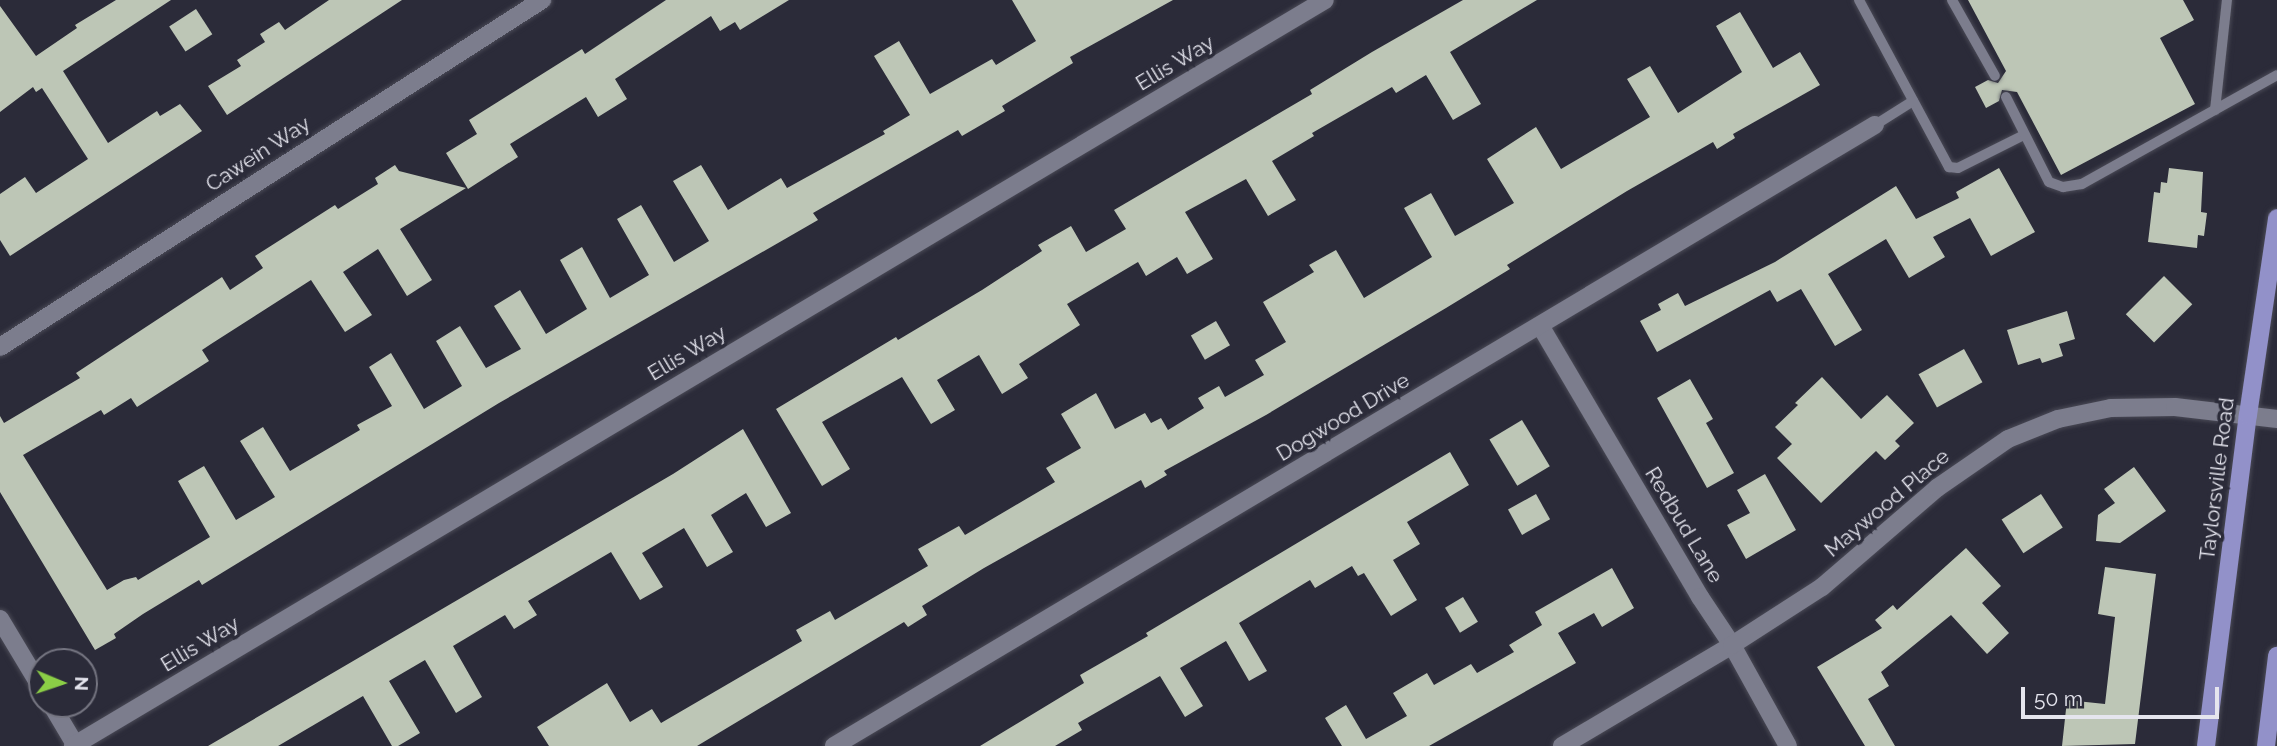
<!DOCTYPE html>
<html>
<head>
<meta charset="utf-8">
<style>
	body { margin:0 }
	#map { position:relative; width:2277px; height:746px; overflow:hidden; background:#2b2b39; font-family:Raleway,sans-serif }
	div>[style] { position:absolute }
	.building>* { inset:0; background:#bdc6b6; transform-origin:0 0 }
	.roads { filter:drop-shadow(0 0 2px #4a4a56) drop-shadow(0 0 2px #4a4a56) }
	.lane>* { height:10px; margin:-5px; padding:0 5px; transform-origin:5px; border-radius:5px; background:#7c7d8d }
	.street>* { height:18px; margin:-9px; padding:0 9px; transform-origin:9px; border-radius:9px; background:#7c7d8d }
	.primary>* { height:18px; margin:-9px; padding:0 9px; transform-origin:9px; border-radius:9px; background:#9291c9 }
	span { translate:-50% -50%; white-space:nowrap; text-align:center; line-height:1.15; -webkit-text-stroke:7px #2b2b39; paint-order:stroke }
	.street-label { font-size:21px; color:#e5e5ee }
	.north { position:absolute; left:28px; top:648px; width:70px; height:70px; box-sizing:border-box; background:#2b2b39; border:2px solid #757581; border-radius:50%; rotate:92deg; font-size:19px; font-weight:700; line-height:28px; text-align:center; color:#e5e5ee }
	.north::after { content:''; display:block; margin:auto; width:24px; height:32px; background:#8bce46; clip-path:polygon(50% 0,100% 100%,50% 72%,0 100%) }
	.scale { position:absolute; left:2021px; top:687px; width:198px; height:32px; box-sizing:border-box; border:4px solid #e5e5ee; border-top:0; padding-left:9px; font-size:21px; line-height:24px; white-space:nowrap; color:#e5e5ee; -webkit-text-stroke:5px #2b2b39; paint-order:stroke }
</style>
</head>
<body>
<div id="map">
	<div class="building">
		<i style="clip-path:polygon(116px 0,171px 0,63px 71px,108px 143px,157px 111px,160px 116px,180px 104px,202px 131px,10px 256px,0 240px,0 194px,25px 177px,36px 193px,88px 159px,42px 88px,36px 92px,33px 87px,0 112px,0 6px,36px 56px,77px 28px,75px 25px)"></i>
		<i style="clip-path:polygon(329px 0,402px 0,227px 115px,208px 86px,241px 66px,237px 60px,265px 42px,260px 34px,279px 22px,285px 30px)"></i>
		<i style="clip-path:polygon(666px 0,789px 0,740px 30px,735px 22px,720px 31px,711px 16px,615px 79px,627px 99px,598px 117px,586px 97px,510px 144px,518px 157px,468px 189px,446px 153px,477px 134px,469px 120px,582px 49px,585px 54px)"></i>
		<i style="clip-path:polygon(1012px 0,1173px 0,1070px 57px,1073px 63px,1002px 106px,1005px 111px,962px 136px,958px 130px,813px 213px,818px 220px,499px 403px,202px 585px,199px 580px,143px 614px,114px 634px,116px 638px,95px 650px,0 492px,0 416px,4px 423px,80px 378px,76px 373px,222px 277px,230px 290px,263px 268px,255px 256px,335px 205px,338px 209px,378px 184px,375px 178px,395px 165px,399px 171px,466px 188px,400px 229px,432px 280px,407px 296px,378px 249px,343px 272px,372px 315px,345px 332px,311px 280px,211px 344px,202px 350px,209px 361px,137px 407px,131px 398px,104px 415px,101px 410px,23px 455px,107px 590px,124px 580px,136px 577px,138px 580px,210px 537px,178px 481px,204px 466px,236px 520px,275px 497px,240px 441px,263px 427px,290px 471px,360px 430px,357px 425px,392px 406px,369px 367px,391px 353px,424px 409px,462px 386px,436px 341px,460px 326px,486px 368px,521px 349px,494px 306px,520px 290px,546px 334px,587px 309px,560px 260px,582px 247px,610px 298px,649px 275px,617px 219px,641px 205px,674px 262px,709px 241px,673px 181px,701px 165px,728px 210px,781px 178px,787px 188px,885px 134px,883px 131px,910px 115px,874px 56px,899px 41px,930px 94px,992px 59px,996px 65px,1036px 41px)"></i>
		<i style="clip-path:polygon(1463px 0,1537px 0,1450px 52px,1481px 104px,1453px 120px,1426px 75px,1396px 93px,1392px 87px,1312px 133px,1314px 136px,1272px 161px,1296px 200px,1268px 216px,1246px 179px,1185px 212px,1213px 259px,1187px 274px,1177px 257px,1146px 276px,1138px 262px,1067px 304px,1080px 325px,1019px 364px,1028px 378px,1002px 394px,979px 355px,937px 380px,955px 410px,931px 424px,902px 377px,822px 422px,850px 469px,822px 486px,776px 409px,896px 337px,898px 340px,982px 290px,1042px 251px,1038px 245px,1071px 226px,1086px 252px,1126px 229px,1114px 210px,1312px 94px,1310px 90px,1372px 52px)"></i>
		<i style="clip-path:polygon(1968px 0,2183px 0,2194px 20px,2160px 38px,2195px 104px,2061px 175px,2017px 92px,2002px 90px,1999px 101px,1986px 108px,1975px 87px,1988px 80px,1998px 83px,2006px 71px)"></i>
		<i style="left:196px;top:9px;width:30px;height:32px;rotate:57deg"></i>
		<i style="clip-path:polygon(1740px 12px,1773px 68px,1800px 52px,1820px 85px,1733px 134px,1735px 138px,1717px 149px,1713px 142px,1627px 191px,1507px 265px,1510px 269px,1446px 308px,1266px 415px,1164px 471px,1167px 475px,1145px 488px,1141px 480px,984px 568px,922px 606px,927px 615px,908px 627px,904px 622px,697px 746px,549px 746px,537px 727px,607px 683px,630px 722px,652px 709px,661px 723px,802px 641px,796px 630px,830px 611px,835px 620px,928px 566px,918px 549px,959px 526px,965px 535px,1055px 482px,1046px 468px,1081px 448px,1061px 414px,1096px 393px,1115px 429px,1145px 413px,1151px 423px,1161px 418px,1168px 430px,1204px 408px,1198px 398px,1219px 386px,1225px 397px,1264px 375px,1255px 360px,1286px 342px,1263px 302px,1314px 272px,1309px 265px,1336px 250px,1364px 298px,1432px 257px,1404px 208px,1431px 193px,1455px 236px,1514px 203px,1487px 159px,1536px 127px,1561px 169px,1650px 117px,1627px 79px,1650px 66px,1678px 113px,1742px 72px,1716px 26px)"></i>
		<i style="clip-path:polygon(1999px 168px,2035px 232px,1991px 256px,1970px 218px,1933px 237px,1945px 257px,1909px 278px,1886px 239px,1828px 274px,1862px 330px,1835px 346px,1801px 289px,1777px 302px,1770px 290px,1657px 352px,1640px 321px,1661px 310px,1658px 304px,1678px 293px,1685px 306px,1775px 262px,1896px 186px,1916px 219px,1959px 198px,1956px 192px)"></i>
		<i style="clip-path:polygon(2169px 168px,2203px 172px,2201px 212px,2207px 213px,2204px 236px,2198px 235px,2197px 248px,2148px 242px,2154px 192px,2160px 193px,2161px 182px,2167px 183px)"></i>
		<i style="left:2164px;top:276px;width:40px;height:54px;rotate:45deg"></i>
		<i style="clip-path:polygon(2067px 311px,2075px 339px,2059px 344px,2063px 356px,2042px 363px,2040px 358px,2018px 365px,2007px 330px)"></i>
		<i style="left:1216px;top:321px;width:28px;height:29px;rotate:60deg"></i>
		<i style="left:1964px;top:349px;width:38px;height:52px;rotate:61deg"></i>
		<i style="clip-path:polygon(1822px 377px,1861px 419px,1887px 395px,1914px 423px,1895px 441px,1900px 446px,1885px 460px,1876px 451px,1821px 503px,1777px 458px,1792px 444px,1775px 427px,1798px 405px,1795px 403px)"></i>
		<i style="clip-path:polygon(1690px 379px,1713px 419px,1706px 423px,1734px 473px,1707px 488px,1657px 398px)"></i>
		<i style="left:1522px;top:420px;width:54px;height:38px;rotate:59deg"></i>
		<i style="clip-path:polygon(743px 429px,791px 513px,766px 527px,746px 493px,711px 515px,733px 552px,707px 567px,684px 528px,642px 553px,663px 587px,640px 600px,611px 552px,528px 601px,537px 615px,514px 629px,505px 615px,453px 646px,482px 697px,456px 713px,425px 660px,389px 681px,420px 733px,398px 746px,392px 746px,363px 696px,278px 746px,208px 746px,673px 474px)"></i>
		<i style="clip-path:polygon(1450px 452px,1469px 485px,1407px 522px,1420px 544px,1393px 560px,1417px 600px,1391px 616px,1364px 573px,1358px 576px,1352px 566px,1315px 588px,1310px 580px,1239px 623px,1267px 671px,1249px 681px,1226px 641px,1180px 668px,1203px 706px,1185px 717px,1160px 676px,1078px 723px,1082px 730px,1055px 746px,980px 746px,1084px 683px,1080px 675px,1148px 636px,1146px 633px)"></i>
		<i style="clip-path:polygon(2134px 467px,2166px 511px,2120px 543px,2096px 541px,2098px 515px,2115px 503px,2104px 489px)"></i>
		<i style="clip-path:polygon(1765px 474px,1796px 530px,1746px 559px,1727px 525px,1750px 513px,1737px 490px)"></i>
		<i style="left:1536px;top:494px;width:29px;height:32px;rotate:61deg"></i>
		<i style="left:2041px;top:494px;width:40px;height:47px;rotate:57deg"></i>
		<i style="clip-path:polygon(1966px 548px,2001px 586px,1982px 603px,2009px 633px,1987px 654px,1951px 615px,1881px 672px,1889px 686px,1868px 699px,1895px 746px,1865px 746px,1817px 667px,1882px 628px,1875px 620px,1893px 605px,1897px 610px)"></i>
		<i style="clip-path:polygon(2105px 567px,2156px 574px,2135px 744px,2062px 746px,2067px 700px,2105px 704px,2115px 617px,2098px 614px)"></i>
		<i style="clip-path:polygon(1612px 568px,1634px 608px,1602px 627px,1594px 613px,1558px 633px,1576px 663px,1429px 746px,1342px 746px,1325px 718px,1346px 705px,1366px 739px,1407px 716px,1393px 693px,1427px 673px,1434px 685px,1471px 664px,1477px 673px,1514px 652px,1509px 645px,1542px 625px,1535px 612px)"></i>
		<i style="left:1463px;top:597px;width:29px;height:21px;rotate:59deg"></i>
	</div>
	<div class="roads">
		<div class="lane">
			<i style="left:1859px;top:0;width:190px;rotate:61.7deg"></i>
			<i style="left:1949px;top:167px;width:9px;rotate:6deg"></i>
			<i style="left:1958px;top:168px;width:74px;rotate:-26.6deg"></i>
			<i style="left:1952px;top:0;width:87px;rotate:60.5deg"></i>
			<i style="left:2006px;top:97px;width:95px;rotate:63.2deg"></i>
			<i style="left:2049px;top:182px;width:15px;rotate:20deg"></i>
			<i style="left:2063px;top:187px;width:19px;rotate:-9deg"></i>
			<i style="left:2082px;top:184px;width:223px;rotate:-29.2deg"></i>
			<i style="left:2215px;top:110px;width:111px;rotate:-83.8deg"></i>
			<i style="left:1875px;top:125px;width:45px;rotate:-32.3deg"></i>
		</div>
		<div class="street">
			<i style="left:1541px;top:327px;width:313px;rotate:59.5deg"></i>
			<i style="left:1700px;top:597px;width:58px;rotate:56.3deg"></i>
			<i style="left:1732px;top:645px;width:115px;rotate:61deg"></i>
			<i style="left:0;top:347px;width:644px;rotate:-32.63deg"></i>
			<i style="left:0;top:619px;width:82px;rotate:59deg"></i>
			<i style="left:51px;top:704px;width:49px;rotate:59.2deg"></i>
			<i style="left:73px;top:746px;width:1457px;rotate:-30.79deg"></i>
			<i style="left:834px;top:746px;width:1212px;rotate:-30.82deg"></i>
			<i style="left:1562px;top:746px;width:198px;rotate:-30.7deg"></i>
			<i style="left:1732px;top:645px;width:107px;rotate:-32.8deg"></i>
			<i style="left:1822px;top:587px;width:152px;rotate:-40.7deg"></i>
			<i style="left:1937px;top:488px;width:86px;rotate:-34.6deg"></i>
			<i style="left:2008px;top:439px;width:54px;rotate:-21.8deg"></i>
			<i style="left:2058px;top:419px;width:54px;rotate:-11.7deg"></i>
			<i style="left:2111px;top:408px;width:64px;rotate:-0.9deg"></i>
			<i style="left:2175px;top:407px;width:103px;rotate:6.7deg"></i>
		</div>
		<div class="primary">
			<i style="left:2206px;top:746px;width:334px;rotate:-82.8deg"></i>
			<i style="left:2248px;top:415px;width:199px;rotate:-81.6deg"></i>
			<i style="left:2266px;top:746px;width:91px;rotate:-83deg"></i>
		</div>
	</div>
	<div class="street-label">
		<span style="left:1175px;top:63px;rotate:-31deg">Ellis Way</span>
		<span style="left:258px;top:154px;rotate:-33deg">Cawein Way</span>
		<span style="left:687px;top:353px;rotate:-31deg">Ellis Way</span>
		<span style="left:1343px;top:417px;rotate:-31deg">Dogwood Drive</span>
		<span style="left:2217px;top:479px;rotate:-83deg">Taylorsville Road</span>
		<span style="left:1887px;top:503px;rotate:-40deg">Maywood Place</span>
		<span style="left:1684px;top:525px;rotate:59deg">Redbud Lane</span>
		<span style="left:200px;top:644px;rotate:-31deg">Ellis Way</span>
	</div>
	<div class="north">N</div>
	<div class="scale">50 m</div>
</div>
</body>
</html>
